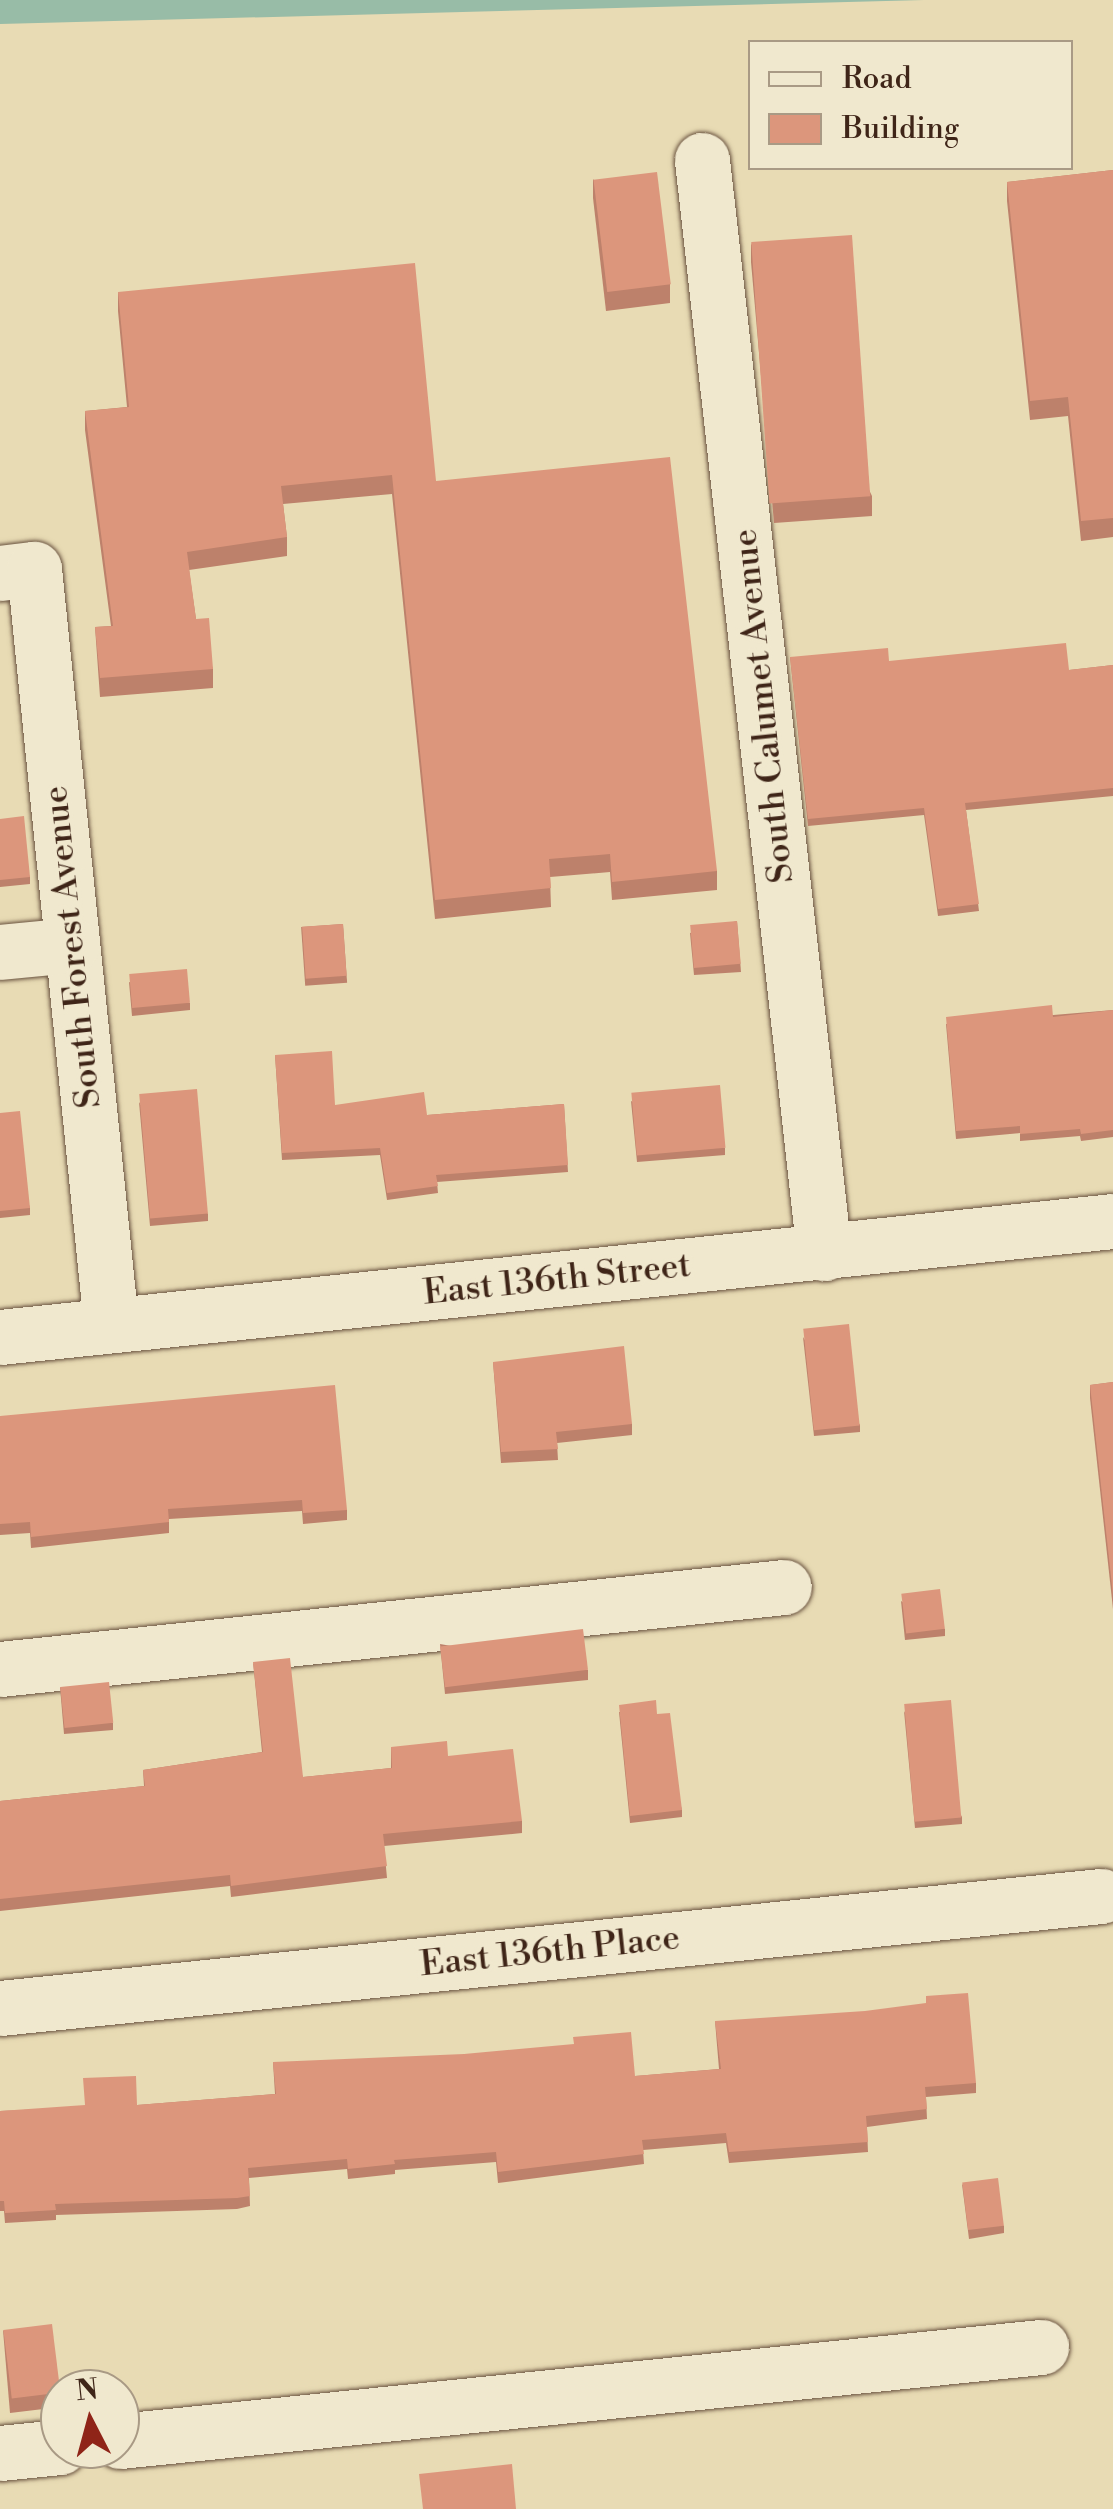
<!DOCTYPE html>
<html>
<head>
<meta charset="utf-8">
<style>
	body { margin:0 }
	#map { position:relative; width:1113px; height:2509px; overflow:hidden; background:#e8dbb4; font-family:"Libre Bodoni",serif }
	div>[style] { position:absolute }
	.water>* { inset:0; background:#98bca7 }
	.roads { filter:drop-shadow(0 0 2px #69523f) drop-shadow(0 0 2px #69523f) }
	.minor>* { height:55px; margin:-27.5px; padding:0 27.5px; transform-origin:27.5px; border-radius:27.5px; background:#f0e8ce }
	.wall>* { inset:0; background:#bd816b; transform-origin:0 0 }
	.building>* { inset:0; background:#dc967c; transform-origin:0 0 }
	span { translate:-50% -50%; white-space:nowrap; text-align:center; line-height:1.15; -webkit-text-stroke:8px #f0e8ce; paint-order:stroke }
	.street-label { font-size:35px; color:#3f2518 }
	.legend { position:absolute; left:748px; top:40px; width:325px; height:130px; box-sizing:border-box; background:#f0e8ce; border:2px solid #a99a85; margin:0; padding:12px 18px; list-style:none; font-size:30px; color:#3f2518 }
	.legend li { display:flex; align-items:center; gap:20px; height:50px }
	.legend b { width:50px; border:2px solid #a99a85 }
	.north { position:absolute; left:40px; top:2369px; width:100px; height:100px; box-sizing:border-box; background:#f0e8ce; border:2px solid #a99a85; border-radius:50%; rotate:354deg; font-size:28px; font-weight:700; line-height:40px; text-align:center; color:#3f2518 }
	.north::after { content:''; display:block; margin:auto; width:35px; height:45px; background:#8f2418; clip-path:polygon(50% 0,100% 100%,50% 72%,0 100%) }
</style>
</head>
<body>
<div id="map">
	<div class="water">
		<i style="clip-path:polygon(0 0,924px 0,0 24px)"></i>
	</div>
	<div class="roads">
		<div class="minor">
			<i style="left:702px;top:160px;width:1100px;rotate:83.63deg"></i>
			<i style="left:0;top:573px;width:34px;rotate:-7deg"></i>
			<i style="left:34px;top:569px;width:760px;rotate:84.18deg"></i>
			<i style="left:0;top:952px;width:72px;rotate:-5.6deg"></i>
			<i style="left:0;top:1337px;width:1119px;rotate:-5.95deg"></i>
			<i style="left:0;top:1669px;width:788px;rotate:-5.97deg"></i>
			<i style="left:0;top:2008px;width:1107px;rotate:-5.81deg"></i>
			<i style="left:120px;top:2441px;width:926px;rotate:-5.83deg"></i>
			<i style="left:0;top:2453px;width:60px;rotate:-5.7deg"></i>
		</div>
	</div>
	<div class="wall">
		<i style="clip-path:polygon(1113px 170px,1113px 537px,1081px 541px,1068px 416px,1030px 420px,1007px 201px,1007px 182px)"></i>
		<i style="clip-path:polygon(593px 179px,670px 284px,670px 303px,606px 311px,593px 198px)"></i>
		<i style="clip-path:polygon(751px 243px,872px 496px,872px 516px,774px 523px,751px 262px)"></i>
		<i style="clip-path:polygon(118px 292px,436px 481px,717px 871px,717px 890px,612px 900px,610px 872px,550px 877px,551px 907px,435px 919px,392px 494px,283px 504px,287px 537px,287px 556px,189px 570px,196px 619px,213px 669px,213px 688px,100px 697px,95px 627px,111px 626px,85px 430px,85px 411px,127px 407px,118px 311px)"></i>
		<i style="clip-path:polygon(790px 657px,1069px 670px,1113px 665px,1113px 796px,966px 810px,979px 911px,938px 916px,924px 815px,808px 826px)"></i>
		<i style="clip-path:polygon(0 819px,30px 877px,30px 884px,0 887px)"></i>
		<i style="clip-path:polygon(737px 921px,741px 972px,694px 975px,690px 933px)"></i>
		<i style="left:343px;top:924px;width:59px;height:42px;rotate:86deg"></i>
		<i style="clip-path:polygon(129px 982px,190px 1003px,190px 1010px,132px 1016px)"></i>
		<i style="clip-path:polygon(1113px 1010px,1113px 1137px,1081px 1141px,1080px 1136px,1020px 1141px,1020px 1133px,956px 1139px,946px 1024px)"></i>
		<i style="clip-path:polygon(275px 1055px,335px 1105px,427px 1115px,564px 1104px,568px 1172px,437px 1182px,438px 1193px,387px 1200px,380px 1155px,282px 1160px)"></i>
		<i style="clip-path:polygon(631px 1101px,725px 1148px,725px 1155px,637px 1162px)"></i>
		<i style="clip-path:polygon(139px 1102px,208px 1214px,208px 1221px,150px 1226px)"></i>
		<i style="clip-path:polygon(0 1113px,30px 1208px,30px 1215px,0 1218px)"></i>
		<i style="clip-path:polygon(803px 1337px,860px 1425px,860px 1432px,814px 1436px)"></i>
		<i style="clip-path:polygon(493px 1362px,632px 1424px,632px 1435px,557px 1443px,558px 1460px,501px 1463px)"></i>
		<i style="clip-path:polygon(1113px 1382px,1113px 1609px,1090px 1398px,1090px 1385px)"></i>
		<i style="clip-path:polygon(0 1416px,347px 1510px,347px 1520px,303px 1524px,302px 1511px,169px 1519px,169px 1533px,31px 1548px,30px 1533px,0 1535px)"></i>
		<i style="clip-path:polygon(901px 1601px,945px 1629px,945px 1636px,905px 1640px)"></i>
		<i style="clip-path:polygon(440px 1644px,588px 1670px,588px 1680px,445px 1694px)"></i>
		<i style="clip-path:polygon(253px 1662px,303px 1777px,391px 1768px,391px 1747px,448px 1756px,522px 1821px,522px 1833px,384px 1846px,387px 1878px,231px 1897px,230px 1886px,0 1911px,0 1801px,144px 1786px,143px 1770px,262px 1752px)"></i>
		<i style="clip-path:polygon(60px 1687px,113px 1723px,113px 1730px,64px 1734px)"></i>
		<i style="clip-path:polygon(904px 1711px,962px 1817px,962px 1824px,915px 1828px)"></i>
		<i style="clip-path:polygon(619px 1712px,657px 1714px,682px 1810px,682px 1817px,630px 1823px)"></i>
		<i style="clip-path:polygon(715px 2021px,976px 2083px,976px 2093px,926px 2097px,927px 2119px,867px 2127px,868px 2152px,729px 2163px,726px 2143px,643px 2150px,644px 2164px,498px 2183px,496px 2162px,395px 2170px,395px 2174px,348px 2179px,347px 2169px,249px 2178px,250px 2206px,237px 2209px,56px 2215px,56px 2220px,5px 2223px,4px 2211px,0 2211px,0 2111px,137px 2105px,275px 2094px,273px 2062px,635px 2076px,719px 2069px)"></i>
		<i style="clip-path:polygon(962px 2184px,1004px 2226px,1004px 2233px,969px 2239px)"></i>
		<i style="clip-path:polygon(3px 2330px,60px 2393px,60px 2407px,10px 2413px)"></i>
	</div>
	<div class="building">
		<i style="clip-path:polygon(1113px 170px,1113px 518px,1081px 521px,1068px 397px,1030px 401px,1007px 182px)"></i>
		<i style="left:657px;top:172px;width:113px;height:64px;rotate:83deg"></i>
		<i style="left:852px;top:235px;width:262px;height:101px;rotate:86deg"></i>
		<i style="clip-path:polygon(415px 263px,436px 481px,670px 457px,717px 871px,612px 882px,610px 854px,549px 859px,551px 888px,435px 900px,392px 475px,281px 486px,287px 537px,187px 552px,196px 619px,209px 618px,213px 669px,100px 678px,95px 627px,113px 626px,85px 411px,129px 407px,118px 292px)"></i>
		<i style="clip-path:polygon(1066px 643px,1069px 670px,1113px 665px,1113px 788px,965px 803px,979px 904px,938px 909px,924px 808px,808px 819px,790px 657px,888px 648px,889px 661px)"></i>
		<i style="clip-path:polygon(24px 816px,30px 877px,0 880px,0 819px)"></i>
		<i style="left:737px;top:921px;width:43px;height:47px;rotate:85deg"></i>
		<i style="left:343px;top:924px;width:52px;height:41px;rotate:86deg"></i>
		<i style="left:187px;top:969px;width:34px;height:58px;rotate:85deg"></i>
		<i style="clip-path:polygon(1052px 1005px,1053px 1017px,1113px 1010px,1113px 1130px,1081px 1134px,1080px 1129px,1020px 1134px,1020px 1126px,956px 1131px,946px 1017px)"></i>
		<i style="clip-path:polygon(332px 1051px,335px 1105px,424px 1092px,427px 1115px,564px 1104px,568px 1165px,436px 1175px,438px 1186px,387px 1193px,380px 1148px,282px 1153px,275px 1055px)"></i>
		<i style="left:720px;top:1085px;width:63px;height:89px;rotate:85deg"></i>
		<i style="left:197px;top:1089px;width:125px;height:58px;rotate:85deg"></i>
		<i style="clip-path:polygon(20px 1111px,30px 1208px,0 1211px,0 1113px)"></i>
		<i style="left:849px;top:1324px;width:102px;height:46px;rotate:84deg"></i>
		<i style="clip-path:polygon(624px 1346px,632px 1424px,556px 1432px,558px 1449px,501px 1452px,493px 1362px)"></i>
		<i style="clip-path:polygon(1113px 1382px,1113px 1595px,1090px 1385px)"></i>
		<i style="clip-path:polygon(335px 1385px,347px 1510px,303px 1513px,302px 1500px,168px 1509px,169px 1522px,31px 1537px,30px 1522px,0 1524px,0 1416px)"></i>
		<i style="left:940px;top:1589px;width:40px;height:39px;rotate:83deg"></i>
		<i style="left:583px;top:1629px;width:41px;height:144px;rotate:83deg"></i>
		<i style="clip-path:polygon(290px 1658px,303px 1777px,392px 1768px,391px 1747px,447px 1741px,448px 1756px,513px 1749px,522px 1821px,383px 1834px,387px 1866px,231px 1886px,230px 1875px,0 1899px,0 1801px,145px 1786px,143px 1770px,263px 1752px,253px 1662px)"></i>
		<i style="left:109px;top:1682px;width:41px;height:49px;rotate:84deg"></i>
		<i style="clip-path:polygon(656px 1700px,657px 1714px,670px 1713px,682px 1810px,630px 1816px,619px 1705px)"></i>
		<i style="left:951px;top:1700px;width:118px;height:47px;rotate:85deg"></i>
		<i style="clip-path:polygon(968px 1993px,976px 2083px,925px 2087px,927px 2109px,866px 2116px,868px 2142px,729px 2152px,726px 2133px,642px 2140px,644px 2154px,498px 2172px,496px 2152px,394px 2160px,395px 2164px,348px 2169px,347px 2159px,248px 2168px,250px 2196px,237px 2198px,55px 2204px,56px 2210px,5px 2213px,4px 2201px,0 2201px,0 2111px,85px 2105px,83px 2078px,136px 2076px,137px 2105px,276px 2094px,273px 2062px,464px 2054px,574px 2044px,573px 2037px,631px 2032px,635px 2076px,721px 2069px,715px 2021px,865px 2011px,926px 2003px,926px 1996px)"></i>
		<i style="left:998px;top:2178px;width:48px;height:36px;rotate:83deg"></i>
		<i style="left:52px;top:2324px;width:69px;height:49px;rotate:83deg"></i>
		<i style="clip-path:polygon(512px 2464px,516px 2509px,423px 2509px,419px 2474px)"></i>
	</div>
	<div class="street-label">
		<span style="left:764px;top:706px;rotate:-96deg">South Calumet Avenue</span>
		<span style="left:73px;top:947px;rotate:-96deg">South Forest Avenue</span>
		<span style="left:557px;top:1280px;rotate:-6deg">East 136th Street</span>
		<span style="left:550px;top:1952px;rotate:-6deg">East 136th Place</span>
	</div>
	<ul class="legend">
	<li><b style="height:12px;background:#f0e8ce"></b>Road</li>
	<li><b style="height:28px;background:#dc967c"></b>Building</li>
	</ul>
	<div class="north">N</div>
</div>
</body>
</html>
